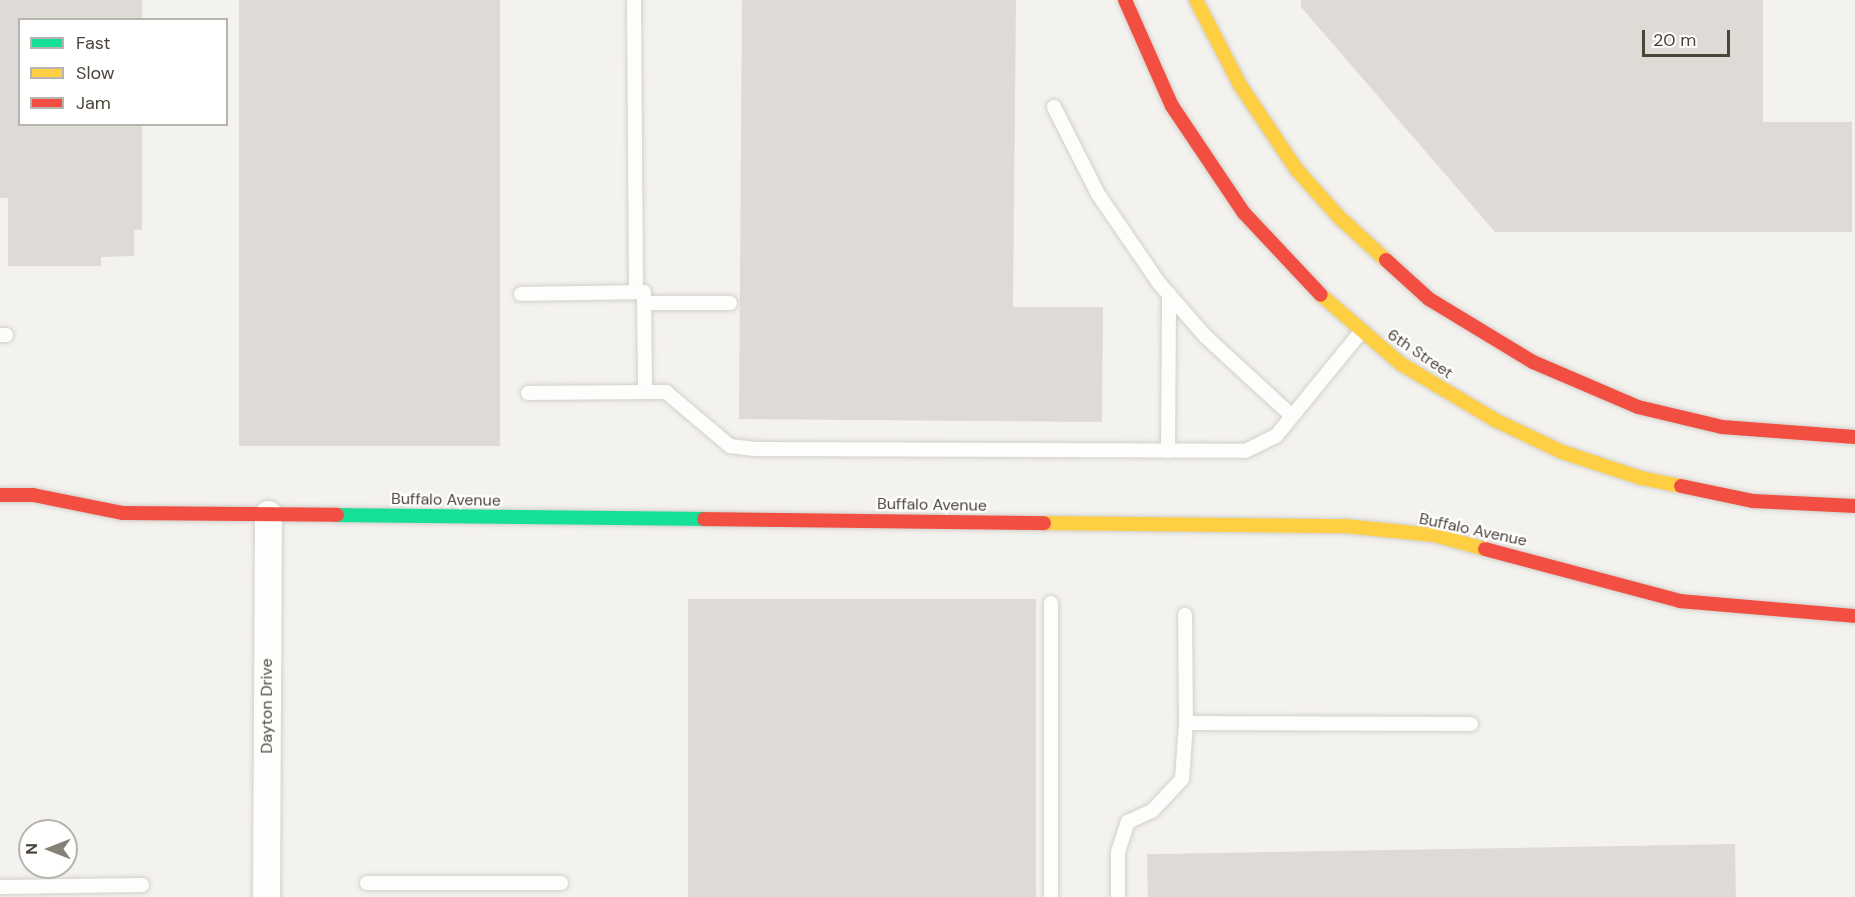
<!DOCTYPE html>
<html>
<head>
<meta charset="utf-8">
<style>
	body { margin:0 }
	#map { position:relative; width:1855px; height:897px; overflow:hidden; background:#f4f2ee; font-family:"DM Sans",sans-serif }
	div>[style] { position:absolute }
	.building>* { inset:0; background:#dedbd6; transform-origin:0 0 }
	.roads { filter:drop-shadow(0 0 2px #d2d0cb) drop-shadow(0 0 2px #d2d0cb) }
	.lane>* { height:14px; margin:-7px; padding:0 7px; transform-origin:7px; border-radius:7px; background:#fdfdfc }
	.street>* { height:27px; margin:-13.5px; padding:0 13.5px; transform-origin:13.5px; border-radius:13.5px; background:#fdfdfc }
	.fast>* { height:14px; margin:-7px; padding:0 7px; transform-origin:7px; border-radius:7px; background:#16e098 }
	.slow>* { height:14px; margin:-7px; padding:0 7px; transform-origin:7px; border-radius:7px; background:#ffcf43 }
	.jam>* { height:14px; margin:-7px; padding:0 7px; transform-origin:7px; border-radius:7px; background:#f24e42 }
	span { translate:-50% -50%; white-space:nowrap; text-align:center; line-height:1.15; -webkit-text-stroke:4.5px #fff; paint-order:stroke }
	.street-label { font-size:16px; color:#4b4439 }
	.legend { position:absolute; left:18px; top:18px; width:210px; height:108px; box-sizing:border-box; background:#fff; border:2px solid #b7b4b0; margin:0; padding:8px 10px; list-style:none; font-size:18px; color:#4b4439 }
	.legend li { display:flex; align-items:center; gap:12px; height:30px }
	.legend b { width:30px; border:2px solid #b7b4b0 }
	.north { position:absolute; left:18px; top:819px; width:60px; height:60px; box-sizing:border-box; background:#fff; border:2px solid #b7b4b0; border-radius:50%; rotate:270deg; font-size:16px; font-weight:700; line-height:24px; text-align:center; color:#4b4439 }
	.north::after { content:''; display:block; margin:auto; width:21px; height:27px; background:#868178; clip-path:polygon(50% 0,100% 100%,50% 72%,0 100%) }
	.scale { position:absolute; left:1642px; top:30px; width:88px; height:27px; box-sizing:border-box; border:3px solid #4b4439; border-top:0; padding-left:8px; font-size:18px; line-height:21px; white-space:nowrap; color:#4b4439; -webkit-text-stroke:4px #fff; paint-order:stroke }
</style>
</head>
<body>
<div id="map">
	<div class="building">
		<i style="clip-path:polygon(0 0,142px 0,142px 20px,20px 20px,20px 124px,142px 124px,142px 230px,134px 230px,134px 256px,101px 257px,101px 266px,8px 266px,8px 198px,0 198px)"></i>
		<i style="left:239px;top:0;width:261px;height:446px"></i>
		<i style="clip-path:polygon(742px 0,1016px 0,1013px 307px,1103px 307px,1102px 422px,739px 419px)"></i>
		<i style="clip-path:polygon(1301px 0,1763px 0,1763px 122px,1852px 122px,1852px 232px,1495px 232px,1301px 7px)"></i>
		<i style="left:1036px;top:599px;width:298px;height:348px;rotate:90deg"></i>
		<i style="left:1735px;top:844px;width:53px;height:588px;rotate:89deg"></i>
	</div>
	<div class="roads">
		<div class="lane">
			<i style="left:634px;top:0;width:292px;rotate:89.6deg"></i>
			<i style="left:1054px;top:107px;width:97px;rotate:63.2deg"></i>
			<i style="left:1098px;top:194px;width:108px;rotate:55.6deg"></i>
			<i style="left:1159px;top:283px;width:70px;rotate:49deg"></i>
			<i style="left:1205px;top:336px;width:118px;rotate:42.6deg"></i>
			<i style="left:521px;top:294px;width:123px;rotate:-0.9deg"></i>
			<i style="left:644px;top:292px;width:100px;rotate:89.4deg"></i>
			<i style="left:645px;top:392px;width:21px"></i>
			<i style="left:666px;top:392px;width:84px;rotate:40.2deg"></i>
			<i style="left:730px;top:446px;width:25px;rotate:7deg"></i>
			<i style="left:755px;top:449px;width:490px;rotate:0.2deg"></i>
			<i style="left:1245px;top:451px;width:34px;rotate:-26deg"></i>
			<i style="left:1276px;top:436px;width:133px;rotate:-50.8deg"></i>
			<i style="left:644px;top:303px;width:86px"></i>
			<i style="left:0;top:335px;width:6px"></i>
			<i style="left:528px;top:393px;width:117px;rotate:-0.5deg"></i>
			<i style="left:1168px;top:451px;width:157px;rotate:-89.6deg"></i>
			<i style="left:1051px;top:603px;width:294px;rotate:90deg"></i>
			<i style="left:1186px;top:723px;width:285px;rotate:0.2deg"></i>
			<i style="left:367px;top:883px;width:194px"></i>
			<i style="left:0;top:887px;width:142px;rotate:-0.8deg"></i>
			<i style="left:1118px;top:897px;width:45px;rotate:-90deg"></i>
			<i style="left:1118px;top:852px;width:32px;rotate:-72deg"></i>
			<i style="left:1128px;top:822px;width:26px;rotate:-25deg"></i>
			<i style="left:1152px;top:811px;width:44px;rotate:-46.8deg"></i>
			<i style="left:1182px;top:779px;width:56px;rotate:-85.9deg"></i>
			<i style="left:1186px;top:723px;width:108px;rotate:-90.5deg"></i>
		</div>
		<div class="street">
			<i style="left:266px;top:897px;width:383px;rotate:-89.7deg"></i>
		</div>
		<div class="fast">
			<i style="left:337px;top:515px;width:367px;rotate:0.6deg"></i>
		</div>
		<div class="slow">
			<i style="left:1196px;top:0;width:96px;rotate:62.6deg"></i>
			<i style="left:1240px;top:85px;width:102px;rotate:56.2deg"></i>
			<i style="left:1297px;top:170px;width:63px;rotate:48.2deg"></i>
			<i style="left:1339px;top:217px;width:64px;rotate:42.5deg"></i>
			<i style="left:1321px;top:295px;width:106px;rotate:40.8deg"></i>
			<i style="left:1401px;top:364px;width:109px;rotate:30.8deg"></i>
			<i style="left:1495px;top:420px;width:74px;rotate:25.5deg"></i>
			<i style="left:1562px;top:452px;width:83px;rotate:18.2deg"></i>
			<i style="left:1641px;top:478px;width:41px;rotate:11.3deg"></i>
			<i style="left:1044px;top:523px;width:301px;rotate:0.6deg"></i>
			<i style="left:1345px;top:526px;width:89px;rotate:5.8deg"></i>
			<i style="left:1434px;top:535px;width:53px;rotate:15.4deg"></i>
		</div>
		<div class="jam">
			<i style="left:1125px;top:0;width:116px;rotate:66.1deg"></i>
			<i style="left:1172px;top:106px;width:129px;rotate:56.1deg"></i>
			<i style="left:1244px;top:213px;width:112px;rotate:46.8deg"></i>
			<i style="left:1386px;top:260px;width:58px;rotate:42.2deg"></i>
			<i style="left:1429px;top:299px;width:122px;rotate:31.2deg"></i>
			<i style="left:1533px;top:362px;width:114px;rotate:23.2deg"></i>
			<i style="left:1638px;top:407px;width:86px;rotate:13.4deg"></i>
			<i style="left:1722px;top:427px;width:133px;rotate:4.3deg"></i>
			<i style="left:1681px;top:486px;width:74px;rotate:11.8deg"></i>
			<i style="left:1753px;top:501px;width:102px;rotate:2.8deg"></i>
			<i style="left:0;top:495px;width:33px"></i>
			<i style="left:33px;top:495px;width:92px;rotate:11.3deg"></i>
			<i style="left:123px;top:513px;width:214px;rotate:0.5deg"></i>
			<i style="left:704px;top:519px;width:340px;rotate:0.7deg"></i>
			<i style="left:1485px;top:549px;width:202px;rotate:14.9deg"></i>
			<i style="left:1680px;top:601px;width:176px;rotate:4.9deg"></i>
		</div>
	</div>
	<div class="street-label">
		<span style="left:1420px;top:354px;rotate:34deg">6th Street</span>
		<span style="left:446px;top:500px;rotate:1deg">Buffalo Avenue</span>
		<span style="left:932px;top:505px;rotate:1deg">Buffalo Avenue</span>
		<span style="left:1473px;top:530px;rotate:12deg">Buffalo Avenue</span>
		<span style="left:267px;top:706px;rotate:-90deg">Dayton Drive</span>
	</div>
	<ul class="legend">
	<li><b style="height:8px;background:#16e098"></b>Fast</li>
	<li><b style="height:8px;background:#ffcf43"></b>Slow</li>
	<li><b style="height:8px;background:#f24e42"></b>Jam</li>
	</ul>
	<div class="north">N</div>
	<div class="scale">20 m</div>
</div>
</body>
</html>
